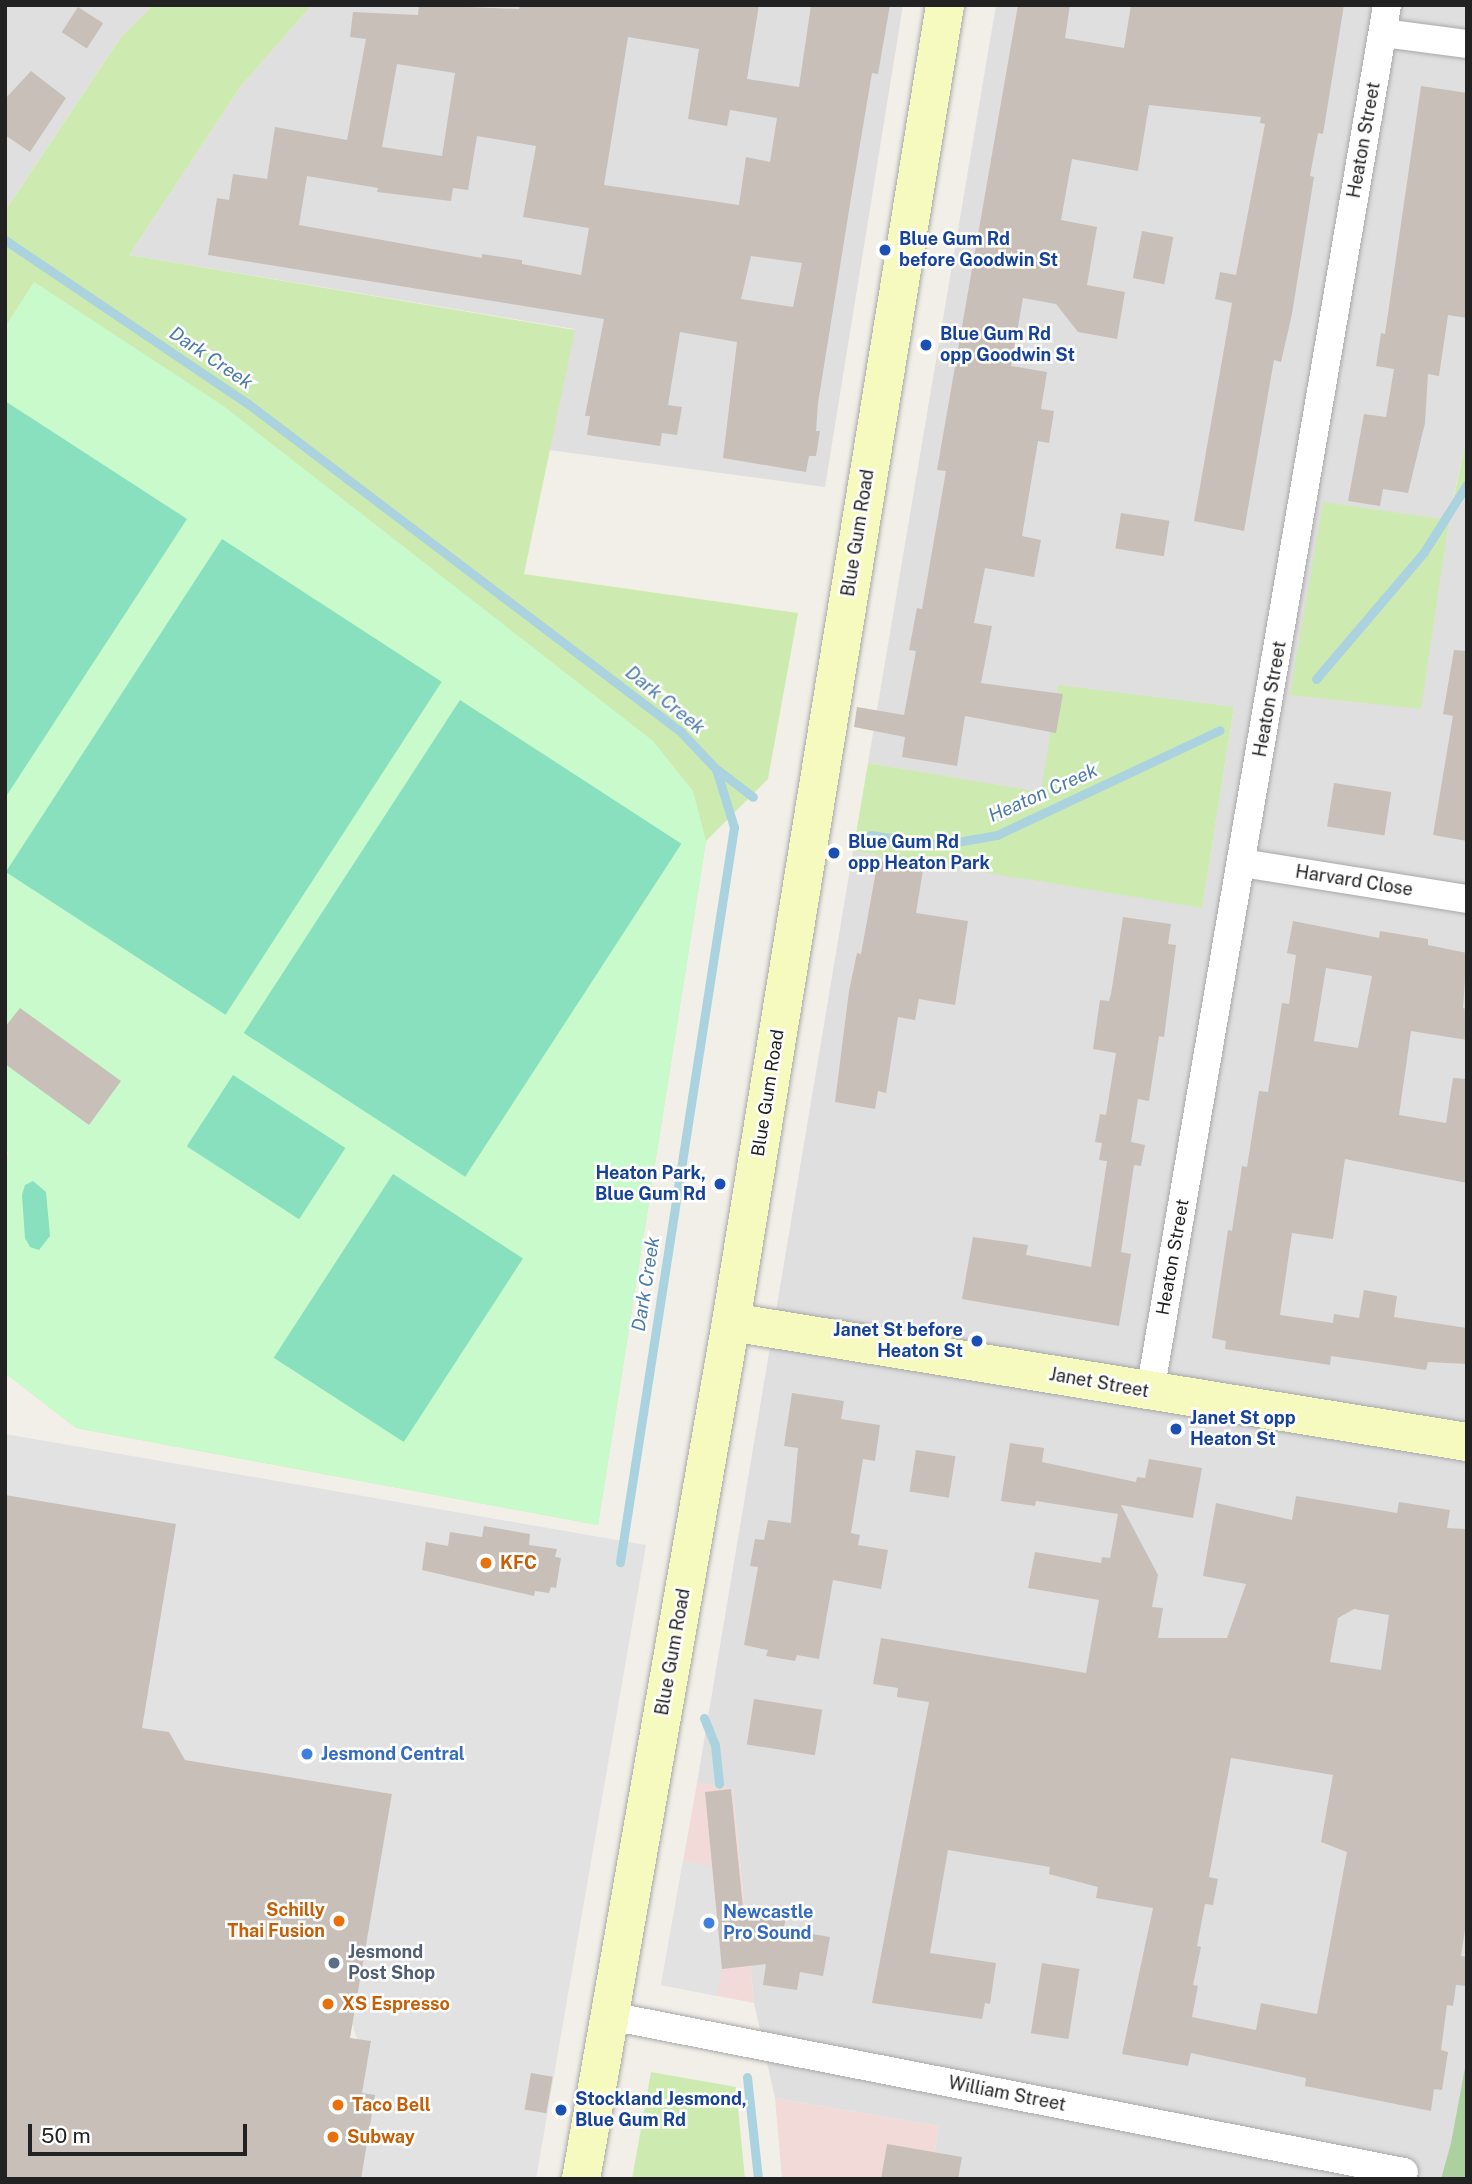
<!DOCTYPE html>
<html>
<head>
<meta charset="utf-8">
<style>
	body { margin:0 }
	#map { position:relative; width:1472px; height:2184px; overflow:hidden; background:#f2efe9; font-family:"Public Sans",sans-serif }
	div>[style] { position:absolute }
	.residential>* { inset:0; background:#e0dfdf }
	.commercial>* { inset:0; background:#f2dad9 }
	.grass>* { inset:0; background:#cdebb0 }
	.forest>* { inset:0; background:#add19e }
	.park>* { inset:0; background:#c8facc }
	.pitch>* { inset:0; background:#88e0be; transform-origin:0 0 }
	.parking>* { inset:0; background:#e2e2e2 }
	.stream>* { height:9px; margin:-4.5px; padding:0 4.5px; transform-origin:4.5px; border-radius:4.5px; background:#aad3df }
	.building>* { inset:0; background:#c7bfb8; transform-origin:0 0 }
	.roads { filter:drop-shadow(0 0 2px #a9a9a9) drop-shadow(0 0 2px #a9a9a9) }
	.street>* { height:28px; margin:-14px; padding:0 14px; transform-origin:14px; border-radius:14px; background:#fff }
	.secondary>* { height:38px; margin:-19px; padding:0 19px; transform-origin:19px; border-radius:19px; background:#f7fabf }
	.dots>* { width:19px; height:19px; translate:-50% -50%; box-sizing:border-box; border:4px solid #fff; border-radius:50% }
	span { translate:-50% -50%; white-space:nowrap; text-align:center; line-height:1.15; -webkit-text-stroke:5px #fff; paint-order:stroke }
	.street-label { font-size:18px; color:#222 }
	.transit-label { font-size:18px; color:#164399; font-weight:700 }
	.left { translate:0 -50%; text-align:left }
	.right { translate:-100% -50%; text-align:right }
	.food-label { font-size:18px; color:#c56008; font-weight:700 }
	.shop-label { font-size:18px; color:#366cbe; font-weight:700 }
	.service-label { font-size:18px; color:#4e5e75; font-weight:700 }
	.water-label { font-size:19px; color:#4a7aab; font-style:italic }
	.frame { position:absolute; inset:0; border:7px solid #222; pointer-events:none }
	.scale { position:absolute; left:28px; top:2124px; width:219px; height:32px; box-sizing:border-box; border:4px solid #222; border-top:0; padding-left:9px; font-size:21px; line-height:24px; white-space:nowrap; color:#222; -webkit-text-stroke:5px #fff; paint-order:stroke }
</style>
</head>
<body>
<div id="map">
	<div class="residential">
		<i style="clip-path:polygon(5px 5px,153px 5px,121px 37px,5px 211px)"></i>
		<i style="clip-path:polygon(312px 5px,903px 5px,825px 487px,549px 450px,574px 329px,129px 255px,241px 86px)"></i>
		<i style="clip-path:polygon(996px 5px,1467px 5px,1467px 435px,1449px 518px,1467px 496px,1467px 2179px,930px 2179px,939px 2126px,775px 2098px,754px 2003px,733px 1790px,697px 1783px,853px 851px,1202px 907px,1234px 707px,1041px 793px,868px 763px)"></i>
	</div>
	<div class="commercial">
		<i style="clip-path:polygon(697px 1783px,733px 1789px,754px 2003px,661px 1985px)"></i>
		<i style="clip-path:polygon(775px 2098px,939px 2126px,930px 2179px,782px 2179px)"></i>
	</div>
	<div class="grass">
		<i style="clip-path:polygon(153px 5px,312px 5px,241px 86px,129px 255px,575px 330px,524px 574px,798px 613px,768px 779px,706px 841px,598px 1525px,76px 1428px,5px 1373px,5px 1159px,9px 1153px,5px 1150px,5px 211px,121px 37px)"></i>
		<i style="clip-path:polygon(1467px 435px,1467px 495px,1449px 520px,1421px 709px,1290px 695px,1323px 502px,1449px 520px)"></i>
		<i style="clip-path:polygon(1058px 685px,1234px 707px,1202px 908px,853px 851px,868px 763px,1041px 792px)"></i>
		<i style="clip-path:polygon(651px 2072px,736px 2087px,745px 2179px,632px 2179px)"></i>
	</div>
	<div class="forest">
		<i style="clip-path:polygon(1467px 2057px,1467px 2179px,1441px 2179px,1451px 2143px)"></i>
	</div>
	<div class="park">
		<i style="clip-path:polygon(34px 282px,222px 405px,653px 741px,693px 791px,706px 841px,598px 1525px,76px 1428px,5px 1373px,5px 1159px,9px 1153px,5px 1150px,5px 327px)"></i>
	</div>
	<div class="pitch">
		<i style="clip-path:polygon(5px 401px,187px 519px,5px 798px)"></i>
		<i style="left:222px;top:539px;width:262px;height:397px;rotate:33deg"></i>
		<i style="left:460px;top:700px;width:264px;height:397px;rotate:33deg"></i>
		<i style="left:233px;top:1075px;width:134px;height:85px;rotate:33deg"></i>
		<i style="left:393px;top:1174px;width:155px;height:219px;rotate:33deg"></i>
		<i style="clip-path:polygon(33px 1181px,46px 1192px,50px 1236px,39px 1250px,30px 1247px,25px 1238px,22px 1195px,25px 1185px)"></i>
	</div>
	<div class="parking">
		<i style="clip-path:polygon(5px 1434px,646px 1545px,536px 2179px,334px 2179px,364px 2081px,371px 2042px,357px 2039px,352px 2023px,392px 1794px,185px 1760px,169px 1732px,142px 1728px,5px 1495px)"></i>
		<i style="clip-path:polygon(683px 1861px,712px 1866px,722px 1969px,717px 1996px,661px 1985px)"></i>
	</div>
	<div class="stream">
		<i style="left:5px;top:240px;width:292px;rotate:34deg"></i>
		<i style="left:247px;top:403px;width:545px;rotate:37.16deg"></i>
		<i style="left:681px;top:732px;width:51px;rotate:46.6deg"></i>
		<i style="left:716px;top:769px;width:61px;rotate:72.8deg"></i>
		<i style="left:734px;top:827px;width:744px;rotate:98.82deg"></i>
		<i style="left:1316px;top:679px;width:167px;rotate:-49.6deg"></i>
		<i style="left:1424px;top:552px;width:80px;rotate:-57.7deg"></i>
		<i style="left:718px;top:770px;width:44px;rotate:37.6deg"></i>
		<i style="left:870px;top:835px;width:71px;rotate:8.1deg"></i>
		<i style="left:940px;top:845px;width:58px;rotate:-10deg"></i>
		<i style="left:997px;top:835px;width:246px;rotate:-25.2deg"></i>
		<i style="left:704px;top:1718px;width:29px;rotate:68deg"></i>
		<i style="left:715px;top:1745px;width:39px;rotate:84deg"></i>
		<i style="left:747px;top:2077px;width:103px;rotate:83.8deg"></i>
	</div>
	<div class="building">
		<i style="clip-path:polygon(evenodd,419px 5px,519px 9px,520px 5px,759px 5px,747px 79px,799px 87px,811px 5px,890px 5px,878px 74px,872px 73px,852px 192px,818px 403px,816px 431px,820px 431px,816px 456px,809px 456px,806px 472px,723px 458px,737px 342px,680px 332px,668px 405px,682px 407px,677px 435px,662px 433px,660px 446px,587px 435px,590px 416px,585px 416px,604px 319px,208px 255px,217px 198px,229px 200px,233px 174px,267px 179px,275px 127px,347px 140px,366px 39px,350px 37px,353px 12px,418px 15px,419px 5px,628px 37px,699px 49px,688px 119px,727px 126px,730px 110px,777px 118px,770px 162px,746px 157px,739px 205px,604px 185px,628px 37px,419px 5px,397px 64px,455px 73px,442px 156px,382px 147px,397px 64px,419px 5px,477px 136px,536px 146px,523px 217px,589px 228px,581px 275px,522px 264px,522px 260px,482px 254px,482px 258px,299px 225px,307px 176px,378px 188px,377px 192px,451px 201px,453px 188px,468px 190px,477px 136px,419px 5px,751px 256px,802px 263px,793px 307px,741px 299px,751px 256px)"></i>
		<i style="clip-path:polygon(1018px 5px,1070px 5px,1065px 38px,1124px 48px,1131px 5px,1344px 5px,1323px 134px,1318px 133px,1310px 176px,1314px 177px,1292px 314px,1281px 362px,1274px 360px,1244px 531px,1194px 521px,1232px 303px,1215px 299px,1220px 272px,1236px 275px,1265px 124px,1260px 123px,1261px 117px,1149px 105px,1138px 171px,1072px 159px,1061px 220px,1097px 227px,1087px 285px,1125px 292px,1117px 339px,1078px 332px,1056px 304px,1023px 298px,1011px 366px,1047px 372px,1041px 409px,1054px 411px,1049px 443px,1038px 441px,1022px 536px,1041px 540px,1034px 577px,985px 568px,974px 623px,992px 626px,981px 683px,1063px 694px,1056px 733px,965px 716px,957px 766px,902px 757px,905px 737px,854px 727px,857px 707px,904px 715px,916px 651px,909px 650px,917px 608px,922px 609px,946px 471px,937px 470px)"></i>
		<i style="left:78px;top:7px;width:30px;height:30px;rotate:33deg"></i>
		<i style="clip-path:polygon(31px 71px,66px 98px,30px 152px,5px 135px,5px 99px)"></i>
		<i style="clip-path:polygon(1421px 86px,1467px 93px,1467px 318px,1448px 315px,1439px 376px,1428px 374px,1425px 423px,1408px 493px,1383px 489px,1380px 506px,1348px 501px,1364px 414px,1386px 417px,1394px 369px,1376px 366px,1381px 333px,1385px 334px)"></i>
		<i style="left:1142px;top:231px;width:32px;height:48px;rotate:11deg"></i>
		<i style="left:1121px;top:513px;width:49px;height:36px;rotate:9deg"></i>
		<i style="clip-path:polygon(1454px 650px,1467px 651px,1467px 841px,1433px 835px,1453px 716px,1443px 714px)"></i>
		<i style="left:1334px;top:783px;width:58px;height:44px;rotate:9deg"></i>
		<i style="clip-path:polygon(878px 860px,923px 870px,916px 913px,968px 921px,955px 1005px,919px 999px,915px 1020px,898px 1017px,886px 1093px,878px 1091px,875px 1109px,835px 1102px,849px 991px,857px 953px,861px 954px)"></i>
		<i style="clip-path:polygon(1123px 917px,1171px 924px,1168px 944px,1176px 945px,1164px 1037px,1159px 1036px,1149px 1101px,1138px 1099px,1131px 1142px,1145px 1145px,1141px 1166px,1134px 1165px,1121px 1252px,1131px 1254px,1119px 1326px,962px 1299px,973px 1237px,1028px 1245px,1026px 1255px,1091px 1267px,1107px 1161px,1099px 1160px,1102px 1143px,1095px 1142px,1100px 1114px,1106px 1115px,1116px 1053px,1093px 1049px,1100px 1000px,1109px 1001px,1111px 994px)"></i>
		<i style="clip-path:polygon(evenodd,1293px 921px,1379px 938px,1380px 931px,1428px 939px,1428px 945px,1467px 953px,1463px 1008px,1467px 1009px,1467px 1040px,1411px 1031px,1399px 1115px,1446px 1123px,1453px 1078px,1467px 1079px,1467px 1183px,1345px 1159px,1333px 1239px,1292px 1233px,1280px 1315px,1333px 1323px,1334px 1314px,1359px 1318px,1364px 1290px,1397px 1296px,1394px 1317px,1467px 1328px,1467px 1364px,1428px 1362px,1426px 1370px,1331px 1356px,1330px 1365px,1225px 1349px,1226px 1341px,1212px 1338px,1228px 1230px,1232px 1231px,1242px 1166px,1247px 1167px,1259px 1091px,1268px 1092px,1282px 1003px,1289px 1004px,1296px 955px,1287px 953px,1293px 921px,1326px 968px,1372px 976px,1358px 1048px,1314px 1041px,1326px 968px)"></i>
		<i style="clip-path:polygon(20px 1008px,121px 1081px,89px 1125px,5px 1064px,5px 1027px)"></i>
		<i style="clip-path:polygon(792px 1393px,844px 1401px,841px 1419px,880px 1425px,875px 1461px,863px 1459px,851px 1533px,860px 1535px,858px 1545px,888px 1550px,881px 1589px,833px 1580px,819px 1659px,797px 1655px,795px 1661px,766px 1656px,768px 1650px,744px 1645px,758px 1567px,750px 1566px,755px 1539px,764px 1540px,768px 1520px,791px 1523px,798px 1448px,784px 1446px)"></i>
		<i style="clip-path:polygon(evenodd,1010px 1443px,1044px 1448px,1042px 1462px,1136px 1482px,1137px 1477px,1145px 1478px,1149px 1459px,1202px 1468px,1193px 1518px,1121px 1505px,1158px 1575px,1152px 1607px,1163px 1608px,1158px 1638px,1227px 1638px,1246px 1584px,1203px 1576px,1216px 1503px,1292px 1520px,1296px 1496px,1397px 1513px,1399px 1502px,1450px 1510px,1447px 1528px,1467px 1529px,1467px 1917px,1461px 1956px,1467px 1957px,1467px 1986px,1456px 1985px,1453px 2006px,1447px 2005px,1441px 2050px,1448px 2052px,1442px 2090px,1434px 2089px,1431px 2111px,1305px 2086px,1306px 2078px,1191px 2053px,1188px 2066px,1122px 2054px,1153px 1908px,1096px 1898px,1098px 1887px,1049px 1874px,1050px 1867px,948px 1850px,930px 1953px,996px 1963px,990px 2004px,985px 2003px,982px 2019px,872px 2003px,929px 1702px,897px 1697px,898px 1688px,873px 1684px,881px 1638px,1086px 1673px,1099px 1600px,1028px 1588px,1035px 1552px,1101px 1563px,1102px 1557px,1110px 1558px,1118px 1514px,1036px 1501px,1035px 1506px,1001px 1501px,1010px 1443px,1354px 1609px,1389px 1615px,1381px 1670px,1330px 1662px,1338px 1618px,1354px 1609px,1010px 1443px,1231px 1758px,1333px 1775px,1321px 1842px,1347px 1852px,1317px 2014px,1261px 2003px,1256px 2030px,1192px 2017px,1198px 1986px,1193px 1985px,1201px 1947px,1197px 1946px,1205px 1904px,1213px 1905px,1218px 1879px,1209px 1877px,1231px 1758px)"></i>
		<i style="left:916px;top:1450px;width:40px;height:42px;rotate:9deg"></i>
		<i style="clip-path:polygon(5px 1495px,176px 1524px,142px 1728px,169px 1732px,185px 1760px,392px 1794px,350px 2038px,371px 2041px,362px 2093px,375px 2095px,361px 2179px,5px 2179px)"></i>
		<i style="clip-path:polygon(484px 1526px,530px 1534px,529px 1545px,557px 1549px,555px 1557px,561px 1558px,556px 1588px,551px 1587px,549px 1593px,535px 1591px,534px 1596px,422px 1570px,426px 1542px,448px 1546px,450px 1532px,482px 1537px)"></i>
		<i style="left:754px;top:1699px;width:69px;height:46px;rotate:9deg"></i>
		<i style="clip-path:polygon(731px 1789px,743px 1908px,786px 1915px,784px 1929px,830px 1937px,823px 1976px,800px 1972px,797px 1990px,763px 1985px,766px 1964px,722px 1969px,705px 1792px)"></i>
		<i style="left:1042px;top:1963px;width:38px;height:71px;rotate:9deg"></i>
		<i style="left:531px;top:2073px;width:22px;height:37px;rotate:10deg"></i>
		<i style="clip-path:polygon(887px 2144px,962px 2157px,958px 2179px,881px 2179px)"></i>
	</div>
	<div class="roads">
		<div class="street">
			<i style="left:1383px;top:33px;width:85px;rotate:7.5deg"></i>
			<i style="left:1242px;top:863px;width:228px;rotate:9.1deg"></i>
			<i style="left:1150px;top:1392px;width:1407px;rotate:-80.3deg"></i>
			<i style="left:610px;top:2016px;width:809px;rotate:11.12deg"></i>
		</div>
		<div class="secondary">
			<i style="left:731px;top:1322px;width:746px;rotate:9.26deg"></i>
			<i style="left:581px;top:2179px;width:870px;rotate:-80.07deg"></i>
			<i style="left:731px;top:1322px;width:1334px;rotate:-80.77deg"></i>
		</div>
	</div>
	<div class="dots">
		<i style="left:885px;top:250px;background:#1a4fb4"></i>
		<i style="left:926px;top:345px;background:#1a4fb4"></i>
		<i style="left:834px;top:853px;background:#1a4fb4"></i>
		<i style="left:720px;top:1184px;background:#1a4fb4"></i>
		<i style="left:977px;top:1341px;background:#1a4fb4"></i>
		<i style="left:1176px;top:1429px;background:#1a4fb4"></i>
		<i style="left:486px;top:1563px;background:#e8710a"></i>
		<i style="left:307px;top:1754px;background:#3f7fe0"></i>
		<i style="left:339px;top:1921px;background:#e8710a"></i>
		<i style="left:709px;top:1923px;background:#3f7fe0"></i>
		<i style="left:334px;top:1963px;background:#5c6f8a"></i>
		<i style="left:328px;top:2004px;background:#e8710a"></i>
		<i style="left:338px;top:2105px;background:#e8710a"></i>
		<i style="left:561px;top:2110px;background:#1a4fb4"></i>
		<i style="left:333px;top:2137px;background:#e8710a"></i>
	</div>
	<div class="street-label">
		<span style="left:1364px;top:140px;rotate:-80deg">Heaton Street</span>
		<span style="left:858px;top:533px;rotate:-81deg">Blue Gum Road</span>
		<span style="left:1270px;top:699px;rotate:-80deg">Heaton Street</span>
		<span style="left:1354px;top:881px;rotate:9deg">Harvard Close</span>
		<span style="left:768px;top:1093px;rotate:-81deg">Blue Gum Road</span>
		<span style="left:1173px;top:1257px;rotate:-80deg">Heaton Street</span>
		<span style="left:1099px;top:1383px;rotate:10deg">Janet Street</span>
		<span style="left:673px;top:1652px;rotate:-80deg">Blue Gum Road</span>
		<span style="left:1007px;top:2094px;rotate:11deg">William Street</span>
	</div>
	<div class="transit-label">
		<span class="left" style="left:899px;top:250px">Blue Gum Rd<br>before Goodwin St</span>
		<span class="left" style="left:940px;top:345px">Blue Gum Rd<br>opp Goodwin St</span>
		<span class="left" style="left:848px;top:853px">Blue Gum Rd<br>opp Heaton Park</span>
		<span class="right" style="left:706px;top:1184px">Heaton Park,<br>Blue Gum Rd</span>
		<span class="right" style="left:963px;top:1341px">Janet St before<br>Heaton St</span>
		<span class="left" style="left:1190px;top:1429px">Janet St opp<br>Heaton St</span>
		<span class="left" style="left:575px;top:2110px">Stockland Jesmond,<br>Blue Gum Rd</span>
	</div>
	<div class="food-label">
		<span class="left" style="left:500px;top:1563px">KFC</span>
		<span class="right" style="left:325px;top:1921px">Schilly<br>Thai Fusion</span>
		<span class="left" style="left:342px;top:2004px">XS Espresso</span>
		<span class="left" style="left:352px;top:2105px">Taco Bell</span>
		<span class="left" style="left:347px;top:2137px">Subway</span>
	</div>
	<div class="shop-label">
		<span class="left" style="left:321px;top:1754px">Jesmond Central</span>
		<span class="left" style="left:723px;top:1923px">Newcastle<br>Pro Sound</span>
	</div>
	<div class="service-label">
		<span class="left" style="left:348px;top:1963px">Jesmond<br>Post Shop</span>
	</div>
	<div class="water-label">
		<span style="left:211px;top:358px;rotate:34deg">Dark Creek</span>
		<span style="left:665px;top:700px;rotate:39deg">Dark Creek</span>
		<span style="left:1043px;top:793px;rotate:-24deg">Heaton Creek</span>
		<span style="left:646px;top:1284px;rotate:-81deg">Dark Creek</span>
	</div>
	<div class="frame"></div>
	<div class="scale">50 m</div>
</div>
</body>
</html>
